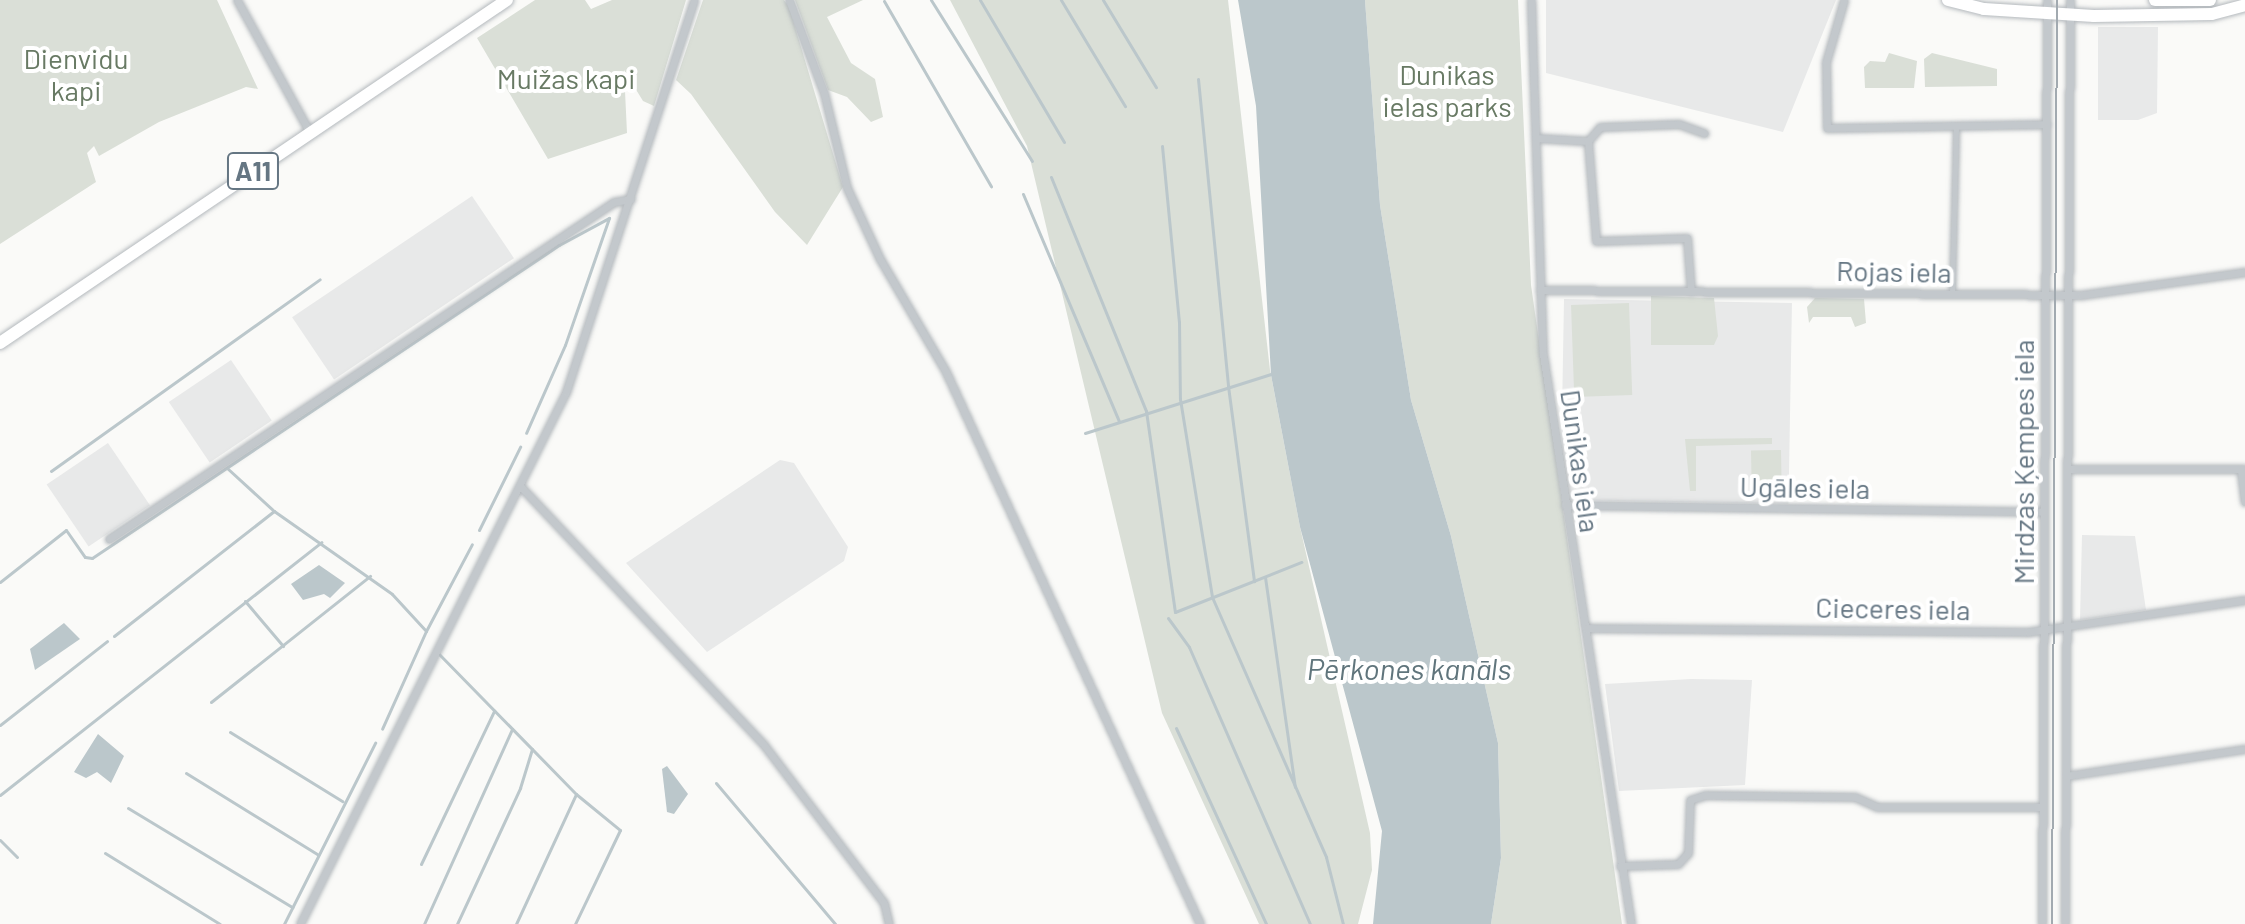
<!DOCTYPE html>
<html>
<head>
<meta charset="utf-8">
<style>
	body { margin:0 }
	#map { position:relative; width:2245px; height:924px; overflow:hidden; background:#fafaf8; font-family:Barlow,sans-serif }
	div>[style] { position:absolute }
	.built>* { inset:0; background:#e8e9e9; transform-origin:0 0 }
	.green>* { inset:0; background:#dadfd7; transform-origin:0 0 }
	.water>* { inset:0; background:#bbc7cb }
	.stream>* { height:3px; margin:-1.5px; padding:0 1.5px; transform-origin:1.5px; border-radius:1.5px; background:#bbc7cb }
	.roads { filter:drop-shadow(0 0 2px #b4b9bd) drop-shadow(0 0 2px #b4b9bd) }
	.pedestrian>* { height:5px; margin:-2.5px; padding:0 2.5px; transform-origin:2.5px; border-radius:2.5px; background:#c3c8cc }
	.minor>* { height:7px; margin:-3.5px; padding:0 3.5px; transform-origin:3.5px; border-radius:3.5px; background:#c3c8cc }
	.trunk>* { height:12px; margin:-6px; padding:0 6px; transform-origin:6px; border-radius:6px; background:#fff }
	.tram>* { height:2px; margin:-1px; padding:0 1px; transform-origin:1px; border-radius:1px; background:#a2aab0 }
	span { translate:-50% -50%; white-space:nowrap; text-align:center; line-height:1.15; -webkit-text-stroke:8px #fff; paint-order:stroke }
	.shield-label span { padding:2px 6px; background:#fff; border:2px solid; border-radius:6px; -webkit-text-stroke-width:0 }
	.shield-label { font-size:26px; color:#657683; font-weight:700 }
	.park-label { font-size:28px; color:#687a64 }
	.street-label { font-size:28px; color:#657683 }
	.water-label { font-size:30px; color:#60757c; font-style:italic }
</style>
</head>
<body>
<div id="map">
	<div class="built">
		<i style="clip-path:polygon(1546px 0,1836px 0,1783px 132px,1546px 73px)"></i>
		<i style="clip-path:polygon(2098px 27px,2158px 27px,2157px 113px,2138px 120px,2098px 120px)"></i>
		<i style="left:472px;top:196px;width:75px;height:217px;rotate:56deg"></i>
		<i style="left:1564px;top:299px;width:228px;height:201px;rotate:1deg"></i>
		<i style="left:231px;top:360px;width:73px;height:75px;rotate:56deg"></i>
		<i style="left:108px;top:443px;width:75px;height:74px;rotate:56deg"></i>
		<i style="clip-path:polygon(780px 460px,794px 463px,848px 547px,844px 561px,707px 652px,626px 563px)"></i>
		<i style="clip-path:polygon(2082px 535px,2135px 536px,2146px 610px,2080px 620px)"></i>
		<i style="clip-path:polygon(1691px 679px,1752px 680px,1745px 785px,1619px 791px,1605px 684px)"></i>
	</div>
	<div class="green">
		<i style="clip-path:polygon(0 0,217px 0,258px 89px,246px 87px,159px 122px,99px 156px,94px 146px,87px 153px,96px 182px,0 244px)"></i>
		<i style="clip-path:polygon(535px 0,585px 0,591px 9px,612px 0,686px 0,654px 106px,643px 101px,624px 70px,627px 133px,548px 159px,477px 38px)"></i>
		<i style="clip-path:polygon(703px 0,784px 0,789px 7px,843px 187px,807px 245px,775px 212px,691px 94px,676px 80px)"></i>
		<i style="clip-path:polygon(795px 0,863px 0,827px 17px,851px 63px,875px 79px,883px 117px,871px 122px,847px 97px,828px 90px)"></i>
		<i style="clip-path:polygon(950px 0,1228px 0,1270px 370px,1300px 527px,1370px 833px,1372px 870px,1358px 924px,1259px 924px,1162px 713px,1027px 146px)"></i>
		<i style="clip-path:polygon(1365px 0,1518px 0,1531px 285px,1622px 924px,1491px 924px,1501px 858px,1498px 743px,1451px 536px,1411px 400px,1380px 205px)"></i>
		<i style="clip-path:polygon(1889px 53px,1917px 61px,1914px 88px,1865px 88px,1864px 67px,1870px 61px,1885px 62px)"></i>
		<i style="clip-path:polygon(1932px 53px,1997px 69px,1997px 86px,1925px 87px,1924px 59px)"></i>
		<i style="clip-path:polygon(1651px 296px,1714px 298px,1718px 336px,1714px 345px,1651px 345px)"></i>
		<i style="clip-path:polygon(1815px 298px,1864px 299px,1866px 323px,1855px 327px,1851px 317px,1813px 317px,1809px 323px,1807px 307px)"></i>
		<i style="left:1629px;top:303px;width:92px;height:58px;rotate:88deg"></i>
		<i style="clip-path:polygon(1772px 438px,1772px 444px,1696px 446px,1696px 491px,1690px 491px,1685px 439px)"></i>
		<i style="left:1781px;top:450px;width:43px;height:30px;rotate:89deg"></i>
	</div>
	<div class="water">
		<i style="clip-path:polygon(1238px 0,1365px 0,1380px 205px,1411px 400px,1451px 536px,1498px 743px,1501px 858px,1491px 924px,1373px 924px,1382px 831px,1300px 527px,1271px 375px,1256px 106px)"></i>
		<i style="clip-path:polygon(319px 565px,345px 583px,330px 598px,324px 594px,303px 600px,291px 584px)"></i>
		<i style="clip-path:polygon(64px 623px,80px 639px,35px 670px,30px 649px)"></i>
		<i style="clip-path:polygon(98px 734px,124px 756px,111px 783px,97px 772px,86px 778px,74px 772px)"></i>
		<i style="clip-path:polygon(667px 766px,688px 794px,674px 814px,667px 812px,662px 769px)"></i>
	</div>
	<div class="stream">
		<i style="left:931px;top:0;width:190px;rotate:57.9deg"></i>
		<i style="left:980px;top:0;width:165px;rotate:59.4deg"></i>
		<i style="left:1061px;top:0;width:124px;rotate:58.9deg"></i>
		<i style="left:1103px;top:0;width:102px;rotate:58.7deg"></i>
		<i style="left:884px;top:1px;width:214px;rotate:60deg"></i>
		<i style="left:1198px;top:79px;width:308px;rotate:84.4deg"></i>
		<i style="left:1228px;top:386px;width:197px;rotate:82.4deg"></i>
		<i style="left:1162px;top:146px;width:177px;rotate:84.5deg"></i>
		<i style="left:1179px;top:322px;width:77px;rotate:89.3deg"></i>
		<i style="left:1180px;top:399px;width:201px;rotate:80.8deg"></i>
		<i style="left:1212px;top:597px;width:284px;rotate:66.3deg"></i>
		<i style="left:1326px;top:857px;width:69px;rotate:75.8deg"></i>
		<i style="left:1051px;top:177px;width:253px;rotate:67.9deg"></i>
		<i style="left:1146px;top:411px;width:203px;rotate:81.8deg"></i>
		<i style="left:1175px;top:612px;width:136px;rotate:-21.6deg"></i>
		<i style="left:1023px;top:194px;width:246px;rotate:67.1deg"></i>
		<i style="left:1085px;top:433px;width:195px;rotate:-17.6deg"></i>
		<i style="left:227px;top:468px;width:64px;rotate:42.5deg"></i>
		<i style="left:274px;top:511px;width:144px;rotate:35.1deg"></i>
		<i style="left:392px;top:594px;width:50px;rotate:47.4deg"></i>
		<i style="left:426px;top:631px;width:107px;rotate:114.2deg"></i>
		<i style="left:51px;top:471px;width:330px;rotate:-35.5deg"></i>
		<i style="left:479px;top:530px;width:93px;rotate:-63.7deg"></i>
		<i style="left:1265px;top:577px;width:212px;rotate:81.9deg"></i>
		<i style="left:0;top:582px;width:84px;rotate:-38.2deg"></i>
		<i style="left:66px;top:530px;width:33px;rotate:55deg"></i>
		<i style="left:85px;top:557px;width:7px;rotate:8deg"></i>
		<i style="left:92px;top:558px;width:562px;rotate:-33.83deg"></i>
		<i style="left:559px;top:245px;width:57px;rotate:-28.4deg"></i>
		<i style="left:609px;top:218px;width:134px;rotate:109.1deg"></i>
		<i style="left:565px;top:345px;width:96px;rotate:113.9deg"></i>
		<i style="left:245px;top:601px;width:59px;rotate:49.8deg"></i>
		<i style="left:1168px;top:618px;width:36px;rotate:54deg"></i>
		<i style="left:1189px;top:647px;width:302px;rotate:66.4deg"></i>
		<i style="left:426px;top:631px;width:98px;rotate:-62.1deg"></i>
		<i style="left:114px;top:636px;width:203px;rotate:-38deg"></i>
		<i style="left:437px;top:652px;width:199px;rotate:45.6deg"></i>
		<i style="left:576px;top:794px;width:57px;rotate:39.3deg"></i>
		<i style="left:620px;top:830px;width:104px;rotate:115.6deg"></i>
		<i style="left:211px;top:702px;width:203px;rotate:-38.4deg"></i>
		<i style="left:0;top:725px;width:136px;rotate:-38.1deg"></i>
		<i style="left:1176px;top:728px;width:216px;rotate:65.3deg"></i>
		<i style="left:230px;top:732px;width:132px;rotate:31.6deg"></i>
		<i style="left:186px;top:773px;width:154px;rotate:31.7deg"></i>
		<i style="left:716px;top:783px;width:185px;rotate:49.8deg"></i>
		<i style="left:0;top:795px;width:409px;rotate:-38.2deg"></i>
		<i style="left:128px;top:808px;width:192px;rotate:31.1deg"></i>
		<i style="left:0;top:840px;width:24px;rotate:45deg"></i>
		<i style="left:105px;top:853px;width:135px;rotate:31.7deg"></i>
		<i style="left:421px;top:864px;width:170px;rotate:-64.5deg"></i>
		<i style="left:284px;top:924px;width:203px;rotate:-63.3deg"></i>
		<i style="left:424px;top:924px;width:214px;rotate:-65.7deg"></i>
		<i style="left:457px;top:924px;width:150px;rotate:-65.1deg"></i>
		<i style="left:520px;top:788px;width:41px;rotate:-72.9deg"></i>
		<i style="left:516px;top:924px;width:143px;rotate:-65.2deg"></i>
	</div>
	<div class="roads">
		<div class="pedestrian">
			<i style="left:1952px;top:293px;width:165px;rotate:-88.6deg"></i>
		</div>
		<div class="minor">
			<i style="left:237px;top:0;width:152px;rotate:61.2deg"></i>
			<i style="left:789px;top:0;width:99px;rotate:69.4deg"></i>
			<i style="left:824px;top:93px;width:98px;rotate:76.4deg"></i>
			<i style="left:847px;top:188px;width:78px;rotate:65.1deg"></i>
			<i style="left:880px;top:259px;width:131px;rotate:59.7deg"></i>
			<i style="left:946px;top:372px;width:608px;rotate:65.29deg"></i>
			<i style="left:1531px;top:0;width:354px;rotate:88.1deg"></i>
			<i style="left:1543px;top:354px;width:577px;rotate:81.22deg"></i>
			<i style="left:1844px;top:0;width:65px;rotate:106.2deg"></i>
			<i style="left:1826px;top:62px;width:66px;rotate:89.1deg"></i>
			<i style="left:1827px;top:128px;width:220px;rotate:-1deg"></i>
			<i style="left:1536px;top:138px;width:52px;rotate:3.3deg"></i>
			<i style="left:1588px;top:141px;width:100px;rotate:85.4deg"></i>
			<i style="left:1596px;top:241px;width:91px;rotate:-1.9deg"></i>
			<i style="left:1687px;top:238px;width:54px;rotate:85.8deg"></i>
			<i style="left:1588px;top:141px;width:18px;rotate:-49deg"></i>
			<i style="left:1600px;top:127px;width:79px;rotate:-2.2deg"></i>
			<i style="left:1679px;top:124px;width:27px;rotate:20deg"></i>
			<i style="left:1540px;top:290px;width:541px;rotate:0.53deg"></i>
			<i style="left:2081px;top:295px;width:166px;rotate:-8deg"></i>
			<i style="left:2068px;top:469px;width:177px"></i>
			<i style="left:2241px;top:471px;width:31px;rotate:83deg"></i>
			<i style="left:521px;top:487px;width:354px;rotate:46.7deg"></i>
			<i style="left:764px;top:745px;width:198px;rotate:52.8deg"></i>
			<i style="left:884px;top:903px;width:22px;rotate:77deg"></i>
			<i style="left:1565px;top:505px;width:479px;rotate:0.8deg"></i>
			<i style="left:109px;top:539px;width:607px;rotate:-33.72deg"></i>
			<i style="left:614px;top:202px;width:17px;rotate:-10deg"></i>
			<i style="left:1586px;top:628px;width:442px;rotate:0.5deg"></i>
			<i style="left:2028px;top:632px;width:219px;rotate:-8.4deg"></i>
			<i style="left:2066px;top:776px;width:181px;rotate:-8.6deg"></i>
			<i style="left:1620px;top:866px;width:58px;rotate:-2deg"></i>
			<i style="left:1678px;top:864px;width:15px;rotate:-48deg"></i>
			<i style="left:1688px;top:853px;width:53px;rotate:-87.8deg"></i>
			<i style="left:1690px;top:800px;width:16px;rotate:-18deg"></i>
			<i style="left:1705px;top:795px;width:150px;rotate:0.8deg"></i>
			<i style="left:1855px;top:797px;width:24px;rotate:24deg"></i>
			<i style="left:1877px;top:807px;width:166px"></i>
			<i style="left:300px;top:924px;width:595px;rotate:-63.43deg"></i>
			<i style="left:566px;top:392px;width:412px;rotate:-71.9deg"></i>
			<i style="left:2042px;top:924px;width:924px;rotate:-89.69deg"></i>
			<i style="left:2065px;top:924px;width:924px;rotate:-89.69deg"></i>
		</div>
		<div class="trunk">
			<i style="left:1948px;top:0;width:37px;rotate:14deg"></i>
			<i style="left:1984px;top:9px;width:110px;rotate:3.6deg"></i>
			<i style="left:2094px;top:16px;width:118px;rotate:-1deg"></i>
			<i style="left:2212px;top:14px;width:34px;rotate:-15deg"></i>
			<i style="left:2155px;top:0;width:55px"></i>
			<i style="left:0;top:343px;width:612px;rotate:-34.08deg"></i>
		</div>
	</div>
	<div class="tram">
		<i style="left:2052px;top:924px;width:924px;rotate:-89.69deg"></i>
	</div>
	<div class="shield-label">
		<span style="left:253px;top:171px">A11</span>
	</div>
	<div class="park-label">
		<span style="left:76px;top:74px">Dienvidu<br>kapi</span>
		<span style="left:1447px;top:90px">Dunikas<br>ielas parks</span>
		<span style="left:566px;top:78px">Muižas kapi</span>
	</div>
	<div class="street-label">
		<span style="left:1894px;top:271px;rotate:1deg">Rojas iela</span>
		<span style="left:1581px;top:461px;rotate:82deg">Dunikas iela</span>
		<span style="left:2023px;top:462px;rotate:-90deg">Mirdzas Ķempes iela</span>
		<span style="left:1805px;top:487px;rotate:1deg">Ugāles iela</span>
		<span style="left:1893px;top:608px;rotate:1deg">Cieceres iela</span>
	</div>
	<div class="water-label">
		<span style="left:1409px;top:668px">Pērkones kanāls</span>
	</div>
</div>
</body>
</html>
